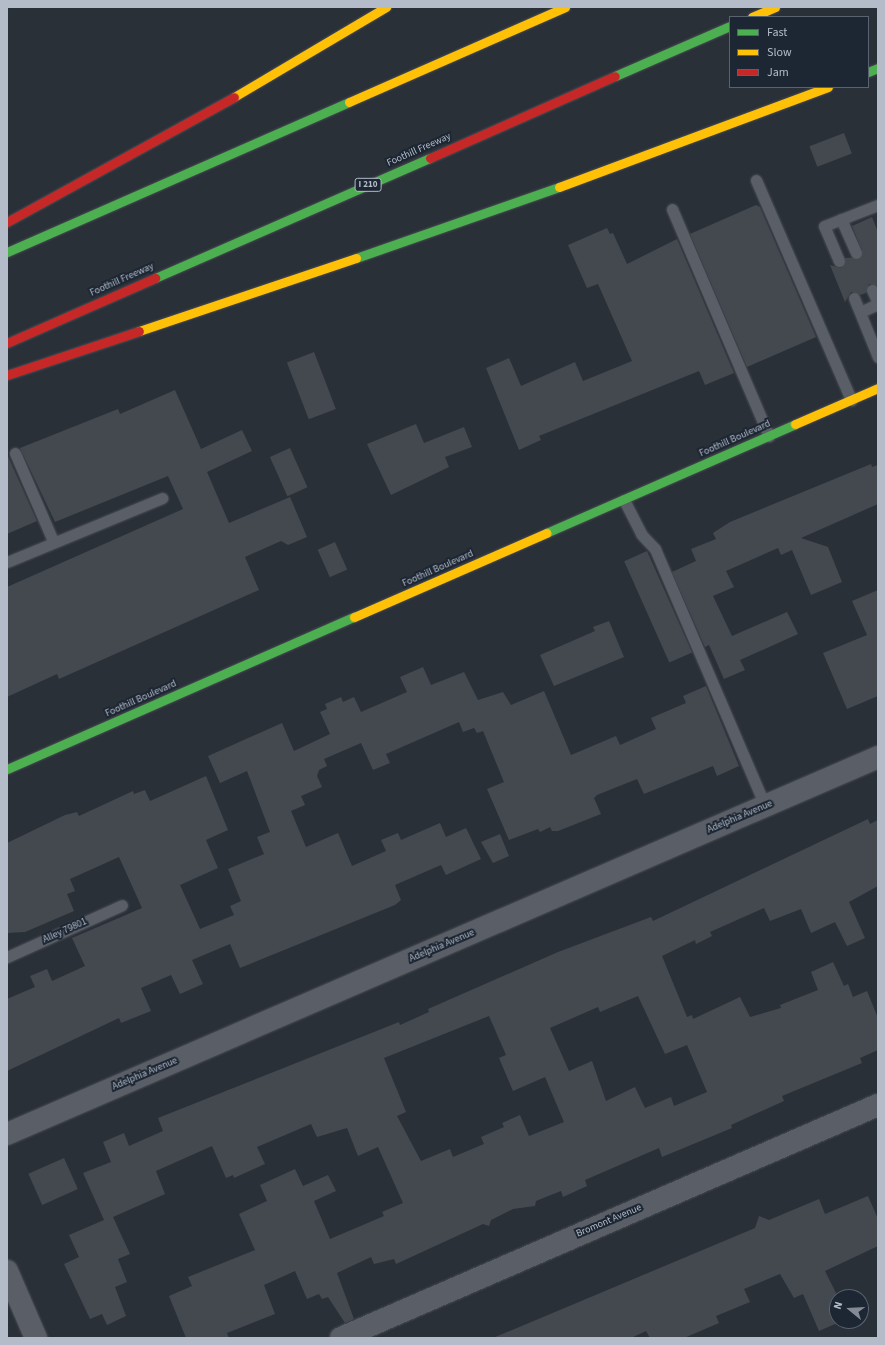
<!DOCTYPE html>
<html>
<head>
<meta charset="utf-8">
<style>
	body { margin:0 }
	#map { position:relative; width:885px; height:1345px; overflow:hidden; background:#2a3038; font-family:"Source Sans 3",sans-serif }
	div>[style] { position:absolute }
	.building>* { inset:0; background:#444950; transform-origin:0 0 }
	.roads { filter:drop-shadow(0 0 1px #484c53) drop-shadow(0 0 1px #484c53) }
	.lane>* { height:11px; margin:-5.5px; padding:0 5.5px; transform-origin:5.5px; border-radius:5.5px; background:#5a5e66 }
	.street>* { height:22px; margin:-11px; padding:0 11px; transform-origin:11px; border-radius:11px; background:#5a5e66 }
	.fast>* { height:9px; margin:-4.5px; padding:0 4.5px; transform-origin:4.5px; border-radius:4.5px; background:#4caf50 }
	.slow>* { height:9px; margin:-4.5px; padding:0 4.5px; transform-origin:4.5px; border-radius:4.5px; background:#ffc107 }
	.jam>* { height:9px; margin:-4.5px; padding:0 4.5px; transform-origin:4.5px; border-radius:4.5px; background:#c62828 }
	span { translate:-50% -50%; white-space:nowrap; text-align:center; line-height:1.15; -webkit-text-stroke:4px #1d2633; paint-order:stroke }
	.shield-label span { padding:1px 3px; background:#1d2633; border:1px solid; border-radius:3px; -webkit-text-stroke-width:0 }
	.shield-label { font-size:9px; color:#b4bcc9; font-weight:700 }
	.street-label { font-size:10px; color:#b4bcc9 }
	.frame { position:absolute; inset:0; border:8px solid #b4bcc9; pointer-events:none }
	.legend { position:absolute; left:729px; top:16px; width:140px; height:72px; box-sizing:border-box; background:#1d2633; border:1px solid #59626f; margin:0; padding:5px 7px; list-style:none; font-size:12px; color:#b4bcc9 }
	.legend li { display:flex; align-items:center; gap:8px; height:20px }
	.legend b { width:20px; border:1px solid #59626f }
	.north { position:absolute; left:829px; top:1289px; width:40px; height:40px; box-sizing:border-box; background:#1d2633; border:1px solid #59626f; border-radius:50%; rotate:288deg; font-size:11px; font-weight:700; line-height:16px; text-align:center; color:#b4bcc9 }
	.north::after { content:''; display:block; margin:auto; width:14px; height:18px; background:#848b96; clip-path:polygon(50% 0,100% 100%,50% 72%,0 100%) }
</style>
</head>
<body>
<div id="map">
	<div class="building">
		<i style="left:844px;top:133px;width:22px;height:37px;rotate:69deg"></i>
		<i style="clip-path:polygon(756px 205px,760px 207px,816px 337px,747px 367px,690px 234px)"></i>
		<i style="clip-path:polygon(872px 217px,878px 232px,878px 287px,869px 284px,866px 293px,860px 295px,851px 292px,845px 302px,830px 265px,841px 268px,845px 258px,861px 257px,862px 250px,852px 226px)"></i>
		<i style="clip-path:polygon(607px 228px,610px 234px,613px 233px,627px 264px,677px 239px,734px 373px,705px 385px,699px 371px,539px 436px,541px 440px,519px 450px,486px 368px,509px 358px,521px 386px,575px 362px,583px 381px,632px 361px,598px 284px,587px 288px,568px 245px)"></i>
		<i style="left:314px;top:352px;width:61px;height:29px;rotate:69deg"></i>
		<i style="clip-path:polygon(175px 390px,201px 449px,242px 430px,252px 451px,207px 472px,229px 523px,290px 497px,307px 537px,288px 545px,281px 541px,245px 557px,259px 590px,59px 679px,57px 674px,7px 697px,7px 587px,183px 509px,168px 476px,55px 522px,20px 448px,118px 409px,120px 414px)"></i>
		<i style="clip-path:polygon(416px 424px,424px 443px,464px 427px,472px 447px,445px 457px,449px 467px,391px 495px,367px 444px)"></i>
		<i style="left:290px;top:448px;width:43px;height:22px;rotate:66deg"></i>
		<i style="clip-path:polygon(7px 454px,37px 521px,7px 534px)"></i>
		<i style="clip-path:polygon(871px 464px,872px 467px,878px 465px,878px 504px,801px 538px,828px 547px,842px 582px,811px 595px,792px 550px,781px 555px,778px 548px,726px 571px,734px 587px,713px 596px,732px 636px,787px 612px,798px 634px,740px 660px,745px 670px,724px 679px,709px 645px,705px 647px,672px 572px,696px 561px,691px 549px,716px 539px,713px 533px,730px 522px)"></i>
		<i style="left:335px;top:542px;width:30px;height:19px;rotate:66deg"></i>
		<i style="left:647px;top:551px;width:111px;height:25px;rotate:66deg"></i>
		<i style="clip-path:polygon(878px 590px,878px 696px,847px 709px,823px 653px,867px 635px,852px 601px)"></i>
		<i style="clip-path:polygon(609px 621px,624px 657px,554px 686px,540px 655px,595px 631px,593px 627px)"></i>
		<i style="clip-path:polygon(423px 667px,431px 685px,464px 672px,478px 700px,503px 692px,511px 705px,544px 691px,571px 755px,616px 736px,620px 745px,656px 729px,651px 718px,686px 703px,683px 696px,706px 686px,739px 766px,717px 776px,713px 766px,644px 794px,637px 779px,597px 795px,594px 798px,601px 814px,558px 831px,552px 831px,550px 827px,540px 832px,538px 829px,509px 840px,487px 789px,504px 782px,483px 731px,477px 733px,474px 728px,463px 732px,459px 722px,386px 754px,390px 763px,373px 770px,361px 743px,324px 759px,327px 766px,319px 770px,317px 776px,322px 787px,301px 796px,305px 805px,291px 811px,306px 847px,338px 833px,352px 866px,386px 851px,381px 840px,398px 833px,401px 840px,440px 823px,446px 837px,466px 828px,481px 859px,446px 875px,441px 865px,395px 885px,401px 900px,395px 905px,240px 968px,230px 944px,192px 960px,203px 984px,180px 994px,171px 975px,141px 988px,151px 1011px,121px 1023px,119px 1018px,7px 1071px,7px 999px,35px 987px,30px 976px,47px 969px,52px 981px,85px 966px,72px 938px,142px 908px,119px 857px,70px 879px,75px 891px,67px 894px,74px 911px,25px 932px,7px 933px,7px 843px,65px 815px,77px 812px,79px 816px,133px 791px,134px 794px,145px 790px,150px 801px,206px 776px,228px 830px,206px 840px,218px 868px,180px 885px,200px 929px,234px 915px,230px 906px,241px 901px,228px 869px,264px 854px,257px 837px,270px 832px,247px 771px,220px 783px,208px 756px,282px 723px,294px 751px,330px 734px,320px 712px,327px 709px,325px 704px,341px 697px,343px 702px,354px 697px,361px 712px,407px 692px,400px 677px)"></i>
		<i style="clip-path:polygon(evenodd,868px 819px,870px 824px,878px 820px,878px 886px,849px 902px,865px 938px,847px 946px,835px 922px,811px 933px,801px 909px,770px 921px,764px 908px,710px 932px,712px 936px,696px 944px,695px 940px,662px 956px,687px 1017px,692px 1015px,693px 1019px,740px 997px,750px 1017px,781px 1008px,780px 1005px,818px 990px,811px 972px,833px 962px,844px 986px,848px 984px,853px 997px,867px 991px,878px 1018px,878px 1050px,860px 1058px,862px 1063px,782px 1096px,784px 1101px,731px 1125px,732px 1128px,662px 1157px,659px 1148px,585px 1180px,587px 1186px,563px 1197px,561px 1191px,536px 1201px,535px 1206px,513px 1209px,491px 1220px,489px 1226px,483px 1224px,396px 1264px,394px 1259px,374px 1264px,371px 1257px,337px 1273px,354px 1319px,345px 1323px,328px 1297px,322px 1299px,319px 1294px,307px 1299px,295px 1271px,264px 1285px,275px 1314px,227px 1333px,229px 1338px,186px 1338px,169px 1296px,192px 1286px,188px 1277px,255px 1250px,239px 1214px,267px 1201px,260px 1185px,295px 1169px,303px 1186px,328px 1175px,336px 1191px,314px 1201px,330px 1239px,384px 1216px,382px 1212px,403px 1203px,378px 1147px,358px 1156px,347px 1128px,317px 1137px,311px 1124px,257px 1147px,265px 1164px,234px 1178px,233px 1175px,226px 1178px,212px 1146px,156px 1171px,165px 1194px,113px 1217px,130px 1254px,118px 1259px,127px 1282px,115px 1287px,126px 1316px,107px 1325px,102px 1314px,90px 1319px,64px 1264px,79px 1257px,69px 1235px,104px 1220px,83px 1173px,111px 1162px,103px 1142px,124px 1133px,129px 1146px,163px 1131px,158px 1118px,399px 1022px,400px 1025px,429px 1012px,428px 1009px,558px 952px,651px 917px,653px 921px,868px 819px,638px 996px,665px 1054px,687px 1045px,707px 1092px,674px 1106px,671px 1097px,645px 1108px,635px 1087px,606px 1101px,592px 1061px,569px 1071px,550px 1028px,598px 1007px,600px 1012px,638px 996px,868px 819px,489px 1016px,506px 1055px,499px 1058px,513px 1091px,545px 1077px,564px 1122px,529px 1136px,520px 1115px,502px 1123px,504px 1127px,481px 1137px,484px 1144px,453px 1157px,450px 1149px,421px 1161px,397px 1116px,406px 1112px,384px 1058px,489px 1016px)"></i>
		<i style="clip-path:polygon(500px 834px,509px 856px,493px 863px,481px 842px)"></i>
		<i style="left:64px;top:1158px;width:34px;height:39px;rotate:66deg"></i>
		<i style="clip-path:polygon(868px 1196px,878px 1219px,878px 1246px,825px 1271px,838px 1297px,837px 1321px,842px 1321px,819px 1331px,803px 1294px,794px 1298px,780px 1274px,744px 1289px,750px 1302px,716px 1316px,719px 1323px,684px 1338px,650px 1338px,646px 1331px,631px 1338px,493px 1338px,755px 1228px,759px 1216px,769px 1220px,819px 1199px,825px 1214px)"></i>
	</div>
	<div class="roads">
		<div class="lane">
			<i style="left:756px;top:180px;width:240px;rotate:66.6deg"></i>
			<i style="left:672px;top:209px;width:247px;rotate:66.9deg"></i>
			<i style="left:841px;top:219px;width:37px;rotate:66deg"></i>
			<i style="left:839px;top:261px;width:38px;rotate:-113deg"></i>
			<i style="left:824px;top:226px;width:58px;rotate:-21.3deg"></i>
			<i style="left:872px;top:290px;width:14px;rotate:65deg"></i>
			<i style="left:854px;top:298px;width:64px;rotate:67.9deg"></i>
			<i style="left:860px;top:312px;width:20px;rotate:-24deg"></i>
			<i style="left:15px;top:453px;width:96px;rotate:66.6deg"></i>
			<i style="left:624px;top:500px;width:38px;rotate:63deg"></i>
			<i style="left:641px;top:534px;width:21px;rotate:47deg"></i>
			<i style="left:655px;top:549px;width:280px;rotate:66.8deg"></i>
			<i style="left:7px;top:562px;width:168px;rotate:-22.4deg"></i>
			<i style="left:7px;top:957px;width:126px;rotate:-24.3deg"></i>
		</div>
		<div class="street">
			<i style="left:7px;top:1134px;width:949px;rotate:-23.4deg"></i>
			<i style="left:7px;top:1271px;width:73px;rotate:66.6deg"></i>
			<i style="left:341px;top:1338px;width:585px;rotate:-23.46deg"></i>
		</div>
		<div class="fast">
			<i style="left:868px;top:72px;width:11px;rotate:-22deg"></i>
			<i style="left:615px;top:76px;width:125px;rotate:-23.5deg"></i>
			<i style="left:7px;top:252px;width:373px;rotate:-23.7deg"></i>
			<i style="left:356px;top:258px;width:215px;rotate:-19.3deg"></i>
			<i style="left:155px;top:278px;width:300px;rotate:-23.6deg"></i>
			<i style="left:546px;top:533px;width:272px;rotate:-23.6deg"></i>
			<i style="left:7px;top:769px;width:379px;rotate:-23.7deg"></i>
		</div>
		<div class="slow">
			<i style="left:752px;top:17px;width:25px;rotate:-23deg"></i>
			<i style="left:234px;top:97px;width:177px;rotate:-30.6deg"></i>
			<i style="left:349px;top:102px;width:236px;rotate:-23.7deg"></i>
			<i style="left:559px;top:187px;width:287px;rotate:-20.4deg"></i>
			<i style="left:139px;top:331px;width:229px;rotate:-18.6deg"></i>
			<i style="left:795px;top:424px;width:90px;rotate:-23.4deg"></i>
			<i style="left:354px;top:617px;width:210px;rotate:-23.6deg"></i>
		</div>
		<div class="jam">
			<i style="left:430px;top:158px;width:202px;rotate:-23.9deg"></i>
			<i style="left:7px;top:222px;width:259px;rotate:-28.8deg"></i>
			<i style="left:7px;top:343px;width:162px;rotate:-23.7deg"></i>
			<i style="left:7px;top:375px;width:139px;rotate:-18.4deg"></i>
		</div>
	</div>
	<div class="shield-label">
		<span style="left:368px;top:185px">I 210</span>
	</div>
	<div class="street-label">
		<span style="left:419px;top:150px;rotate:-24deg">Foothill Freeway</span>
		<span style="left:122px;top:280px;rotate:-24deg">Foothill Freeway</span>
		<span style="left:735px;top:439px;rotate:-24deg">Foothill Boulevard</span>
		<span style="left:438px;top:569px;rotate:-24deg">Foothill Boulevard</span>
		<span style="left:141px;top:699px;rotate:-24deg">Foothill Boulevard</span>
		<span style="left:740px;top:817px;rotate:-23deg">Adelphia Avenue</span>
		<span style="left:65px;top:931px;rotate:-24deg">Alley 79801</span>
		<span style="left:442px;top:946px;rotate:-23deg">Adelphia Avenue</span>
		<span style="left:145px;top:1074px;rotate:-23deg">Adelphia Avenue</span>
		<span style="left:609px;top:1221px;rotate:-23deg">Bromont Avenue</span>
	</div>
	<div class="frame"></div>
	<ul class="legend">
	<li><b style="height:5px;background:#4caf50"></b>Fast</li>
	<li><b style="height:5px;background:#ffc107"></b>Slow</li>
	<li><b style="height:5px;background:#c62828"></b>Jam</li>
	</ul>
	<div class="north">N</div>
</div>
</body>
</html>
